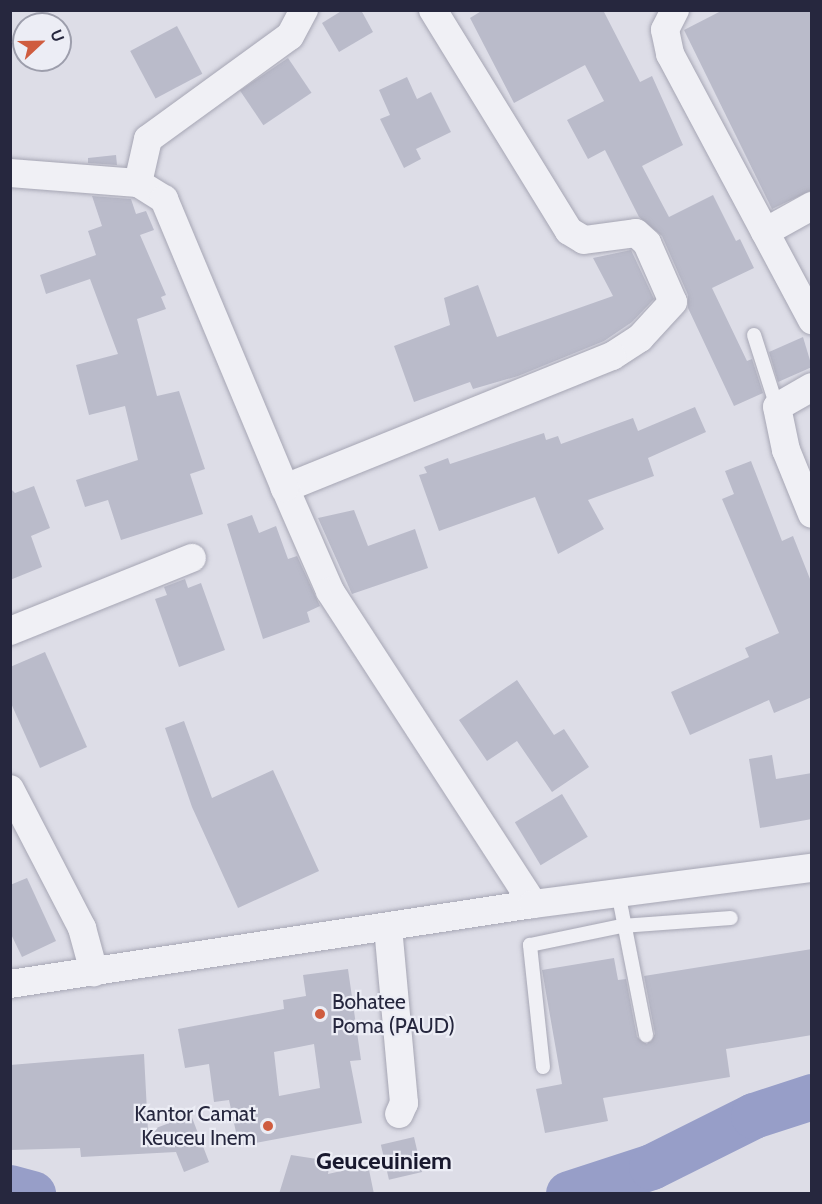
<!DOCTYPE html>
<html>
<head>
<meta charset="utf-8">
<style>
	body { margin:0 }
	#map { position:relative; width:822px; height:1204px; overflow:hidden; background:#dddde7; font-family:Cabin,sans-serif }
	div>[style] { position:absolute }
	.river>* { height:46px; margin:-23px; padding:0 23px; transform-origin:23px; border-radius:23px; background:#979ec8 }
	.building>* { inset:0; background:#babbca; transform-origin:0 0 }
	.roads { filter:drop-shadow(0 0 2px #a6a6b4) drop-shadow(0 0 2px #a6a6b4) }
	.lane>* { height:14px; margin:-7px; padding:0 7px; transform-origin:7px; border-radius:7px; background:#f0f0f5 }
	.street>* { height:28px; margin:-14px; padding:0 14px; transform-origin:14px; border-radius:14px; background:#f0f0f5 }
	.dots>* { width:16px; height:16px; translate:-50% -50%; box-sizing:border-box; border:3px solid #ecedf5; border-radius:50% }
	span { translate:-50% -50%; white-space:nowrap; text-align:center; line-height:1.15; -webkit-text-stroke:4.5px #ecedf5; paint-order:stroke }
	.poi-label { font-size:21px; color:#26273e }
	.left { translate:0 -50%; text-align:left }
	.right { translate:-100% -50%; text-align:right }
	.quarter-label { font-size:24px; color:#19192e; font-weight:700 }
	.frame { position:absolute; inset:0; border:12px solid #26273e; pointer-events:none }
	.north { position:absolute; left:12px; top:12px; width:60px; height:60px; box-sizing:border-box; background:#ecedf5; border:2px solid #9d9eac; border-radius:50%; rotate:68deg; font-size:16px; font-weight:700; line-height:24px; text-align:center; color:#26273e }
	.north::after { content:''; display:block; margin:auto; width:21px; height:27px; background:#cf5c3f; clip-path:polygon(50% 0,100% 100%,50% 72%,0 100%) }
</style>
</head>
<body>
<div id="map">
	<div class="river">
		<i style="left:10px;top:1188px;width:24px;rotate:15deg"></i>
		<i style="left:569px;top:1194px;width:87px;rotate:-18deg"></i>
		<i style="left:652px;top:1167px;width:114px;rotate:-26.6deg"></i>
		<i style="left:754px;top:1116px;width:61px;rotate:-18.1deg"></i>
	</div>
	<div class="building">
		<i style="clip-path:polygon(343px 10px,361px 10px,373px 32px,339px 52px,322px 23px)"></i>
		<i style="clip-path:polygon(483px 10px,603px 10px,640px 82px,652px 76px,683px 145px,642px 166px,669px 217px,713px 195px,736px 241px,740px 239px,754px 268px,712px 288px,747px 361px,752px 359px,763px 393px,734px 406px,688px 308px,688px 295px,662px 236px,639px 217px,605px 150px,588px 159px,567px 120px,604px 101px,585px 65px,514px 103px,470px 18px)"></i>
		<i style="clip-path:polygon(723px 10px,812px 10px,812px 190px,772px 209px,684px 30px)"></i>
		<i style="left:177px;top:26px;width:54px;height:53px;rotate:62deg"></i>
		<i style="left:288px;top:58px;width:42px;height:58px;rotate:56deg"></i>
		<i style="clip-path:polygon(407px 77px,417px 99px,431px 92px,451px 132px,416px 149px,421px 159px,404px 168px,380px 119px,390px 115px,379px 90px)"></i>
		<i style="clip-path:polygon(116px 155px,117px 165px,88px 163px,88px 158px)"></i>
		<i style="clip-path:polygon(92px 196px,131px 199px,136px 214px,146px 211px,154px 230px,140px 235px,166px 295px,161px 297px,166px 309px,137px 319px,157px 396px,179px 391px,205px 469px,190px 474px,203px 514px,121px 540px,108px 500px,85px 507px,76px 480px,138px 460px,125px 406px,89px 415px,76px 365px,118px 354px,90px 279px,46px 294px,40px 275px,96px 255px,88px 231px,102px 226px)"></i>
		<i style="clip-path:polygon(631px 250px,654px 299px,632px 322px,604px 341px,518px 376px,473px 389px,470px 382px,414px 402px,394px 346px,450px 325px,444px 298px,478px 285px,497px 337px,613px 296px,593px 258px)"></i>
		<i style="clip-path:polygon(803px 337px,812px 367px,778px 382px,769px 352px)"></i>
		<i style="clip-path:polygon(695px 407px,706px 432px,648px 458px,654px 476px,588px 500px,604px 529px,558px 554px,535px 497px,439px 531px,419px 475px,427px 473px,424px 467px,448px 458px,450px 464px,544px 433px,546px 440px,558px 436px,561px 444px,633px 418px,638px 431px)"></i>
		<i style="clip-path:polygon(751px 461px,782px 541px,793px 536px,812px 584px,812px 697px,774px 713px,769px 700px,690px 735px,671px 692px,749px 657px,745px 648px,779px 633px,722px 499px,734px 494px,725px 471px)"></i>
		<i style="clip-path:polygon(34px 486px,50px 528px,31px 536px,42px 567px,10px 580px,10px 488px,15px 493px)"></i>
		<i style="clip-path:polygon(354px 510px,368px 546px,415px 529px,428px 568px,352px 594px,318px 518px)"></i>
		<i style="clip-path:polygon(252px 515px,259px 533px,276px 526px,288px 559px,297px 556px,320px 606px,307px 612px,310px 622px,263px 639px,227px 524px)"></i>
		<i style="clip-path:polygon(185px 579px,188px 588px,201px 583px,225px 650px,179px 667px,155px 599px,167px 595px,164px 587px)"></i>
		<i style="clip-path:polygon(45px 652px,87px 747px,40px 768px,10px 701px,10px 667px)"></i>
		<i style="clip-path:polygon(517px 680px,554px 735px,564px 729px,589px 767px,552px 792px,517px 741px,487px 761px,459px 720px)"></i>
		<i style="clip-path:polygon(184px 721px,212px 798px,273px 770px,319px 871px,238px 908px,192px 807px,165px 728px)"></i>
		<i style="clip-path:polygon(772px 755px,776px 779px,812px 773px,812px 819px,760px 828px,749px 759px)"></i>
		<i style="left:562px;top:794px;width:50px;height:55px;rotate:59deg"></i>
		<i style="clip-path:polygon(27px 878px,56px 941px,22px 957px,10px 932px,10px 885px)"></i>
		<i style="clip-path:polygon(812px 949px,812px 1035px,726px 1049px,730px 1077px,603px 1098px,608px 1121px,545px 1133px,536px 1089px,562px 1084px,542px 970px,614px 958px,618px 980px,626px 979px,637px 1037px,647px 1044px,655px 1034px,644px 976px)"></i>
		<i style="clip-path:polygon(evenodd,348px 969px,361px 1060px,350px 1061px,362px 1123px,239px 1146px,229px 1100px,214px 1102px,209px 1064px,185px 1068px,178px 1029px,284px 1009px,283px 1000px,306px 996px,303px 975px,348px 969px,314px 1044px,320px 1088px,279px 1096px,274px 1052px,314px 1044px)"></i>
		<i style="clip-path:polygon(144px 1054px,148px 1131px,191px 1115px,209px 1162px,184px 1172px,176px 1152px,81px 1157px,80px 1148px,10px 1150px,10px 1065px)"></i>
		<i style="left:414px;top:1137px;width:36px;height:34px;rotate:77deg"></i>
		<i style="clip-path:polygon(291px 1155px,330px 1161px,328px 1174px,368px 1165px,374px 1194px,279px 1194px)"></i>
	</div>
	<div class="roads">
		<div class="lane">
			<i style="left:754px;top:335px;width:76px;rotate:72.3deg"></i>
			<i style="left:618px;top:892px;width:146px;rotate:78.9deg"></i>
			<i style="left:543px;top:1067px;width:123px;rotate:-96.1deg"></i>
			<i style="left:530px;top:945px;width:94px;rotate:-11.7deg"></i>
			<i style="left:622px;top:926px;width:109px;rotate:-4.2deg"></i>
		</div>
		<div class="street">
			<i style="left:433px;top:10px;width:259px;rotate:58.4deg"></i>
			<i style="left:569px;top:231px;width:17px;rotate:31deg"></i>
			<i style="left:584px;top:240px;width:52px;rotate:-7.7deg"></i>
			<i style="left:636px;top:233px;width:15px;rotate:42deg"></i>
			<i style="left:647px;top:243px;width:64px;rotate:66.2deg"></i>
			<i style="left:673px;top:302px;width:49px;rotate:132.5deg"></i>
			<i style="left:640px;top:338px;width:33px;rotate:147deg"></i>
			<i style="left:612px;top:356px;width:353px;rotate:158deg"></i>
			<i style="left:285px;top:488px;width:112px;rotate:66.4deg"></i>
			<i style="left:330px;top:591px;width:373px;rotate:57deg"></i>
			<i style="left:675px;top:10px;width:22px;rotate:117deg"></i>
			<i style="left:665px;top:30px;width:25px;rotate:78deg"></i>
			<i style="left:670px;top:54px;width:302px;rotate:61.9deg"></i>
			<i style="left:10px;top:173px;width:128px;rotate:4.5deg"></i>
			<i style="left:138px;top:183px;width:31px;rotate:32deg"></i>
			<i style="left:164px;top:199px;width:313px;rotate:67.3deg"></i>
			<i style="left:138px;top:183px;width:45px;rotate:-77.2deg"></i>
			<i style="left:148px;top:139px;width:175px;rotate:-36deg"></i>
			<i style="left:290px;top:36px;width:30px;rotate:-62deg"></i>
			<i style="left:765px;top:232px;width:54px;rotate:-29deg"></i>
			<i style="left:812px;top:387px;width:40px;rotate:150.3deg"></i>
			<i style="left:777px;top:407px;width:44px;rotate:78.2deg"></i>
			<i style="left:786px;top:450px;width:69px;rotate:67.9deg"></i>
			<i style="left:10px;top:631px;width:196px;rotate:-21.9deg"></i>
			<i style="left:10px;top:789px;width:157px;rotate:62.6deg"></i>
			<i style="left:82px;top:928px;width:46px;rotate:74.7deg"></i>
			<i style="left:388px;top:927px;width:177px;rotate:84.8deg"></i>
			<i style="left:404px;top:1103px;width:12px;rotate:114deg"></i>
			<i style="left:10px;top:984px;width:529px;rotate:-8.7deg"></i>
			<i style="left:533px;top:904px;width:281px;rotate:-7.4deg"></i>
		</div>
	</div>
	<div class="dots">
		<i style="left:320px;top:1014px;background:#cf5c3f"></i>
		<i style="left:268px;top:1126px;background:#cf5c3f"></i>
	</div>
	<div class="poi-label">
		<span class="left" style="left:332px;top:1014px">Bohatee<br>Poma (PAUD)</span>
		<span class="right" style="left:256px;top:1126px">Kantor Camat<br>Keuceu Inem</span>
	</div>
	<div class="quarter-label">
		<span style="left:384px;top:1161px">Geuceuiniem</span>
	</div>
	<div class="frame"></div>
	<div class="north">U</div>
</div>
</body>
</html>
